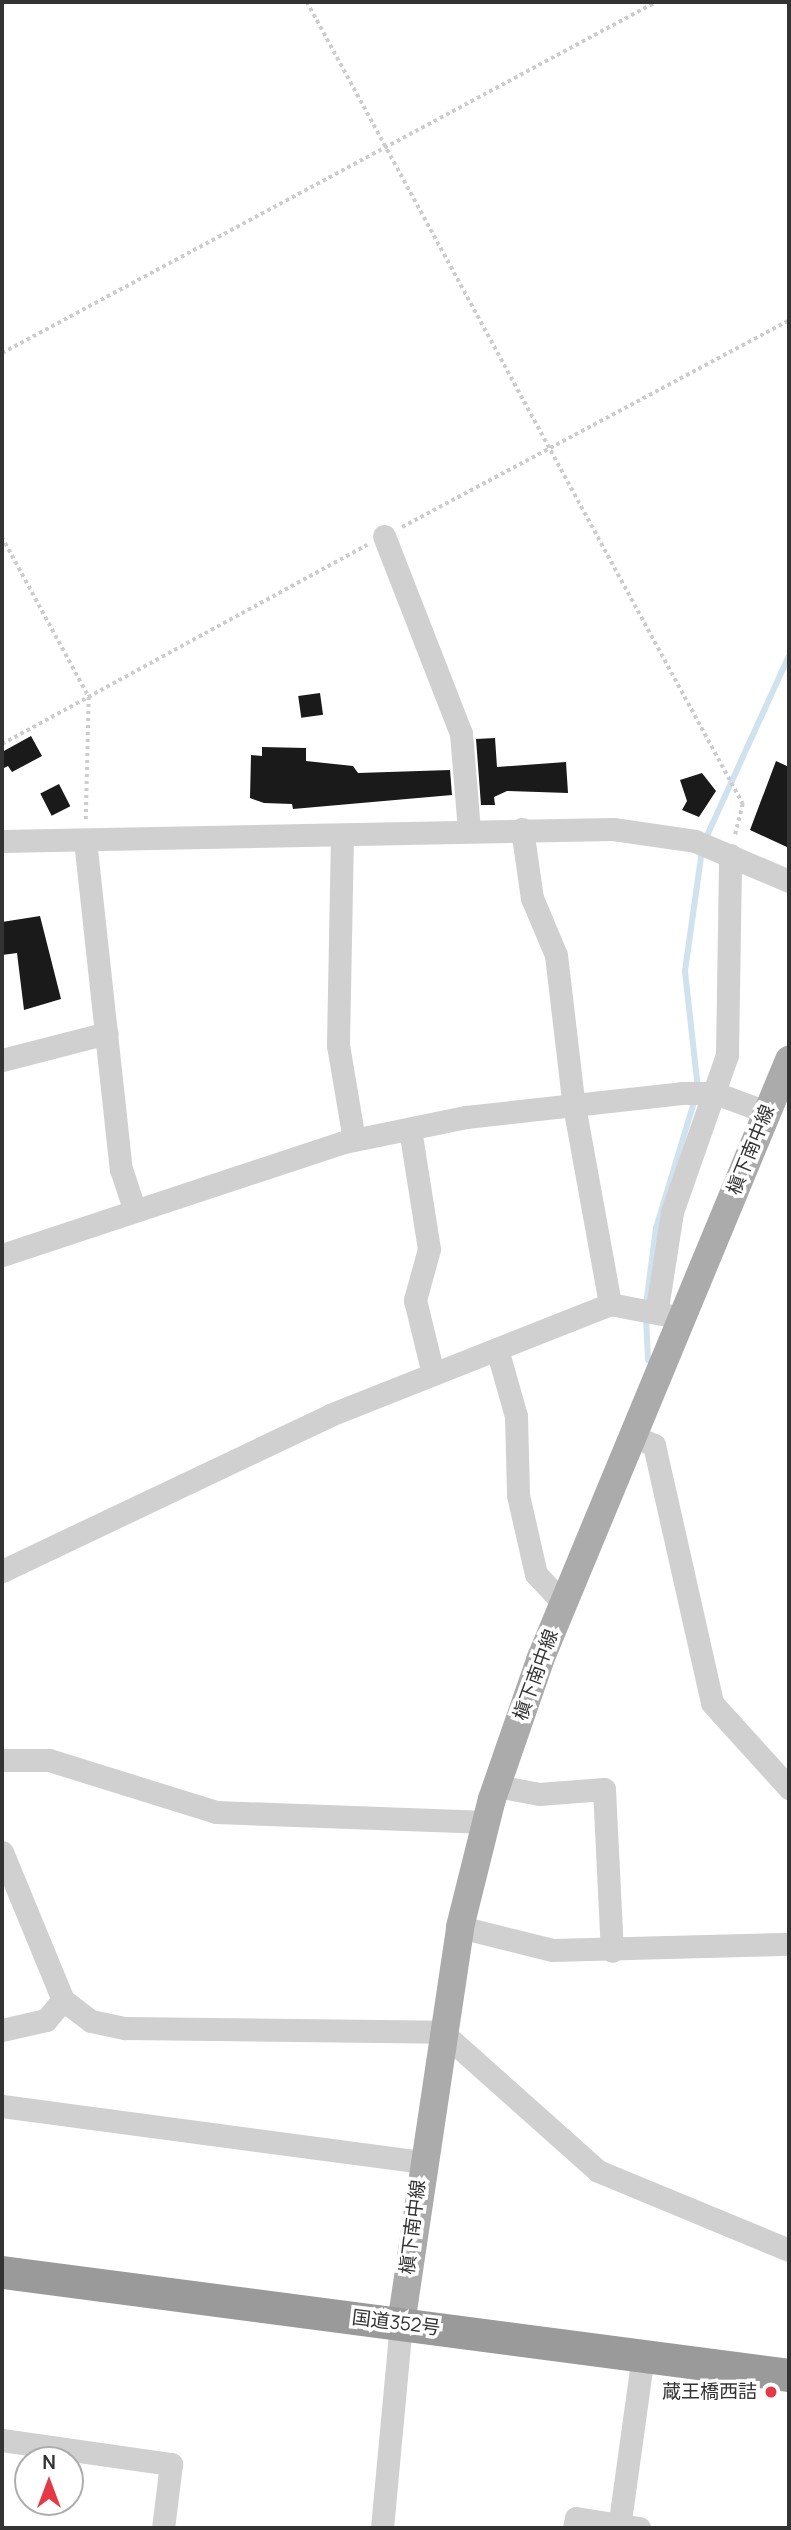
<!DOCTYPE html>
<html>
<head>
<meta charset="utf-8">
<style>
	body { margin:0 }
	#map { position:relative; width:791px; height:2530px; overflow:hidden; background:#fff; font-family:Manrope,"Noto Sans JP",sans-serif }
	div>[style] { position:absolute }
	.stream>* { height:6px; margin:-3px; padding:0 3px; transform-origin:3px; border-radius:3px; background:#cfe2ee }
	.building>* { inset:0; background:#1a1a1a; transform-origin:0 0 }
	.path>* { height:3.5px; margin-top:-1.75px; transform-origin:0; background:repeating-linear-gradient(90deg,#cdcdcd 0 3.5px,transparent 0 7px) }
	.minor>* { height:23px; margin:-11.5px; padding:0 11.5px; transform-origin:11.5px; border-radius:11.5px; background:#d0d0d0 }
	.major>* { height:28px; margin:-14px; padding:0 14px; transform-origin:14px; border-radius:14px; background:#ababab }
	.highway>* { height:33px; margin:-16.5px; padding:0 16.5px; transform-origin:16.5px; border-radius:16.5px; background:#9a9a9a }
	.dots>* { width:19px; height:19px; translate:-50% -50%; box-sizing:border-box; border:4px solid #fff; border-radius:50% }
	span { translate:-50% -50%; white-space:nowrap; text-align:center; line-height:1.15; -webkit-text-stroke:7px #fff; paint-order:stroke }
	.street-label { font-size:19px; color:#333 }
	.poi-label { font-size:19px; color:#333 }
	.right { translate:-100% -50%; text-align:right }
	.frame { position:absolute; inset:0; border:4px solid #333; pointer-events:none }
	.north { position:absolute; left:14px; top:2446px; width:70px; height:70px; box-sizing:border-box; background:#fff; border:2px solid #adadad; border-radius:50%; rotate:0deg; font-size:19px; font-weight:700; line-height:28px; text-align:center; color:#333 }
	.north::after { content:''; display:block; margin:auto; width:24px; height:32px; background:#e63946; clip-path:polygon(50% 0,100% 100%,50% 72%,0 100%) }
</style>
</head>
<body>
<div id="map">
	<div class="stream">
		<i style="left:705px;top:840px;width:202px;rotate:-65.5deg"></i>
		<i style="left:698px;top:1089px;width:119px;rotate:-96.3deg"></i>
		<i style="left:685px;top:971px;width:122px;rotate:-82deg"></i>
		<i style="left:646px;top:1305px;width:78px;rotate:-82.6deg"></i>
		<i style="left:656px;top:1228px;width:135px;rotate:-73.2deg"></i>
		<i style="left:646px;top:1316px;width:44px;rotate:87.4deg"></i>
	</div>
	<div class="building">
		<i style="left:320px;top:693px;width:22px;height:22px;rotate:82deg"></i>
		<i style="clip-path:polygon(31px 736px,42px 756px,12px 772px,8px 766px,2px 769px,2px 752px)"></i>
		<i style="clip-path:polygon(495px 738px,497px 767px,566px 762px,568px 793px,507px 791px,494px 797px,495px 805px,481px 805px,476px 739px)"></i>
		<i style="clip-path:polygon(262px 747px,306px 748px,306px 761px,353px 766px,358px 773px,450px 770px,452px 795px,293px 809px,292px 804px,264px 803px,250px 798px,251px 755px,262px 756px)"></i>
		<i style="clip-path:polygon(776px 761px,789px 767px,789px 848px,750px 830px)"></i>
		<i style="clip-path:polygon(702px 773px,716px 791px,699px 817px,682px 810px,687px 801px,680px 780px)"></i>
		<i style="left:59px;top:784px;width:25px;height:21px;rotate:63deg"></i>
		<i style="clip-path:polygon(40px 916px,61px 999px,24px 1010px,17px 953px,2px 955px,2px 922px)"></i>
	</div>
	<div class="path">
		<i style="left:307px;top:2px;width:913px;rotate:61.47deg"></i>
		<i style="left:743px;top:804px;width:33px;rotate:104deg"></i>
		<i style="left:2px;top:353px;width:742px;rotate:-28.22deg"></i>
		<i style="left:402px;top:527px;width:439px;rotate:-28.1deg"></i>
		<i style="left:2px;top:537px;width:182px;rotate:61.5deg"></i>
		<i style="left:89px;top:697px;width:123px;rotate:91.4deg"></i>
		<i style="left:2px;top:744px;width:416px;rotate:-28.6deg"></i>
	</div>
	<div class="minor">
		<i style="left:384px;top:536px;width:212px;rotate:68.7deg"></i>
		<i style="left:461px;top:733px;width:98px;rotate:85.3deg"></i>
		<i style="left:522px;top:829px;width:70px;rotate:81.8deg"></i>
		<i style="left:532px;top:898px;width:62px;rotate:67.2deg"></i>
		<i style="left:556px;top:955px;width:146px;rotate:83.3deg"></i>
		<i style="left:573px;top:1100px;width:207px;rotate:79.7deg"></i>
		<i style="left:342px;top:835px;width:210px;rotate:91.1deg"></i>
		<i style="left:338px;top:1045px;width:96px;rotate:80.4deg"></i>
		<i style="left:85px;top:840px;width:331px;rotate:83.8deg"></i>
		<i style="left:121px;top:1169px;width:44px;rotate:71.6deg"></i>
		<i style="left:2px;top:841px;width:611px;rotate:-1.13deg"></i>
		<i style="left:613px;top:829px;width:83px;rotate:8.3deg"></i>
		<i style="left:695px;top:841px;width:102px;rotate:23.1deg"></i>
		<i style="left:2px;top:1060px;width:108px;rotate:-14.4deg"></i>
		<i style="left:410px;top:1129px;width:121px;rotate:81deg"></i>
		<i style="left:429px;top:1249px;width:53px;rotate:105.4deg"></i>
		<i style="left:415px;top:1300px;width:76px;rotate:76.3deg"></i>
		<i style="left:2px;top:1255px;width:360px;rotate:-18.3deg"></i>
		<i style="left:344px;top:1142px;width:125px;rotate:-11.6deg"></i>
		<i style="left:466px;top:1117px;width:217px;rotate:-6.3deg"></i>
		<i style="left:682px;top:1093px;width:33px"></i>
		<i style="left:715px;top:1093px;width:54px;rotate:20.4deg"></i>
		<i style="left:657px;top:1308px;width:97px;rotate:-81.1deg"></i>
		<i style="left:672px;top:1212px;width:166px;rotate:-70.7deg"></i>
		<i style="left:727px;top:1055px;width:200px;rotate:-89.1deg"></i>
		<i style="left:497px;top:1349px;width:70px;rotate:74.2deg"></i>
		<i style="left:516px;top:1416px;width:79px;rotate:88.5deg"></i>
		<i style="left:518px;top:1495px;width:81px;rotate:77.2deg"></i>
		<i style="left:536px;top:1574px;width:40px;rotate:47deg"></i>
		<i style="left:633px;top:1436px;width:23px;rotate:23deg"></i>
		<i style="left:654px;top:1445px;width:264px;rotate:77.3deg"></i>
		<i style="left:712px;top:1703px;width:115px;rotate:47.8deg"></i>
		<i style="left:2px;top:1571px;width:363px;rotate:-25.4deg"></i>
		<i style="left:330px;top:1415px;width:301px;rotate:-21.6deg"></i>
		<i style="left:610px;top:1304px;width:74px;rotate:10.9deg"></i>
		<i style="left:2px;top:1760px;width:47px"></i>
		<i style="left:49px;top:1760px;width:175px;rotate:17.3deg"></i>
		<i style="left:216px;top:1812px;width:271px;rotate:2.1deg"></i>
		<i style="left:497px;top:1786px;width:43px;rotate:10.8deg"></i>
		<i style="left:539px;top:1794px;width:65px;rotate:-4.4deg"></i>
		<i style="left:604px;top:1789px;width:162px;rotate:87.2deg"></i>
		<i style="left:2px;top:1852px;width:160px;rotate:67.6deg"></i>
		<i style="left:63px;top:2000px;width:35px;rotate:37deg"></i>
		<i style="left:91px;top:2021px;width:35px;rotate:12deg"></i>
		<i style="left:125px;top:2028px;width:317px;rotate:0.7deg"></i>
		<i style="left:442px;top:2032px;width:209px;rotate:41.7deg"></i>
		<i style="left:598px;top:2171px;width:207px;rotate:22.5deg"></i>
		<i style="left:460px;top:1927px;width:95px;rotate:14deg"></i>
		<i style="left:552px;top:1950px;width:237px;rotate:-1.5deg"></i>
		<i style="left:2px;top:2030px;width:45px;rotate:-12.8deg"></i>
		<i style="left:46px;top:2020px;width:26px;rotate:-50deg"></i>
		<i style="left:2px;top:2106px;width:423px;rotate:7.6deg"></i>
		<i style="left:2px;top:2440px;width:171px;rotate:8.1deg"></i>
		<i style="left:171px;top:2464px;width:64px;rotate:97.1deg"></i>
		<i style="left:382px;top:2528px;width:205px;rotate:-84.7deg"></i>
		<i style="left:574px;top:2528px;width:10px;rotate:-79deg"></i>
		<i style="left:576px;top:2518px;width:64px;rotate:9deg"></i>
		<i style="left:619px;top:2528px;width:175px;rotate:-82.1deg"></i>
	</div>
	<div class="major">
		<i style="left:401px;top:2324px;width:401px;rotate:-81.5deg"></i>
		<i style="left:460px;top:1927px;width:132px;rotate:-76deg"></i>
		<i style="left:492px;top:1799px;width:147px;rotate:-70.9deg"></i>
		<i style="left:540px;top:1660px;width:650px;rotate:-67.46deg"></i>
	</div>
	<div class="highway">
		<i style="left:2px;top:2272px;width:794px;rotate:7.46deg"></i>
	</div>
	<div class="dots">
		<i style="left:771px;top:2392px;background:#e63946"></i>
	</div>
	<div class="street-label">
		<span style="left:751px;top:1150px;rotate:-68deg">槇下南中線</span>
		<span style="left:536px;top:1675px;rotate:-70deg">槇下南中線</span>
		<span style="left:413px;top:2227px;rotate:-83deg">槇下南中線</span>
		<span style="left:396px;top:2323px;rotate:7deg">国道352号</span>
	</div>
	<div class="poi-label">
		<span class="right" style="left:757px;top:2392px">蔵王橋西詰</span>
	</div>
	<div class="frame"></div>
	<div class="north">N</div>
</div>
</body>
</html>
